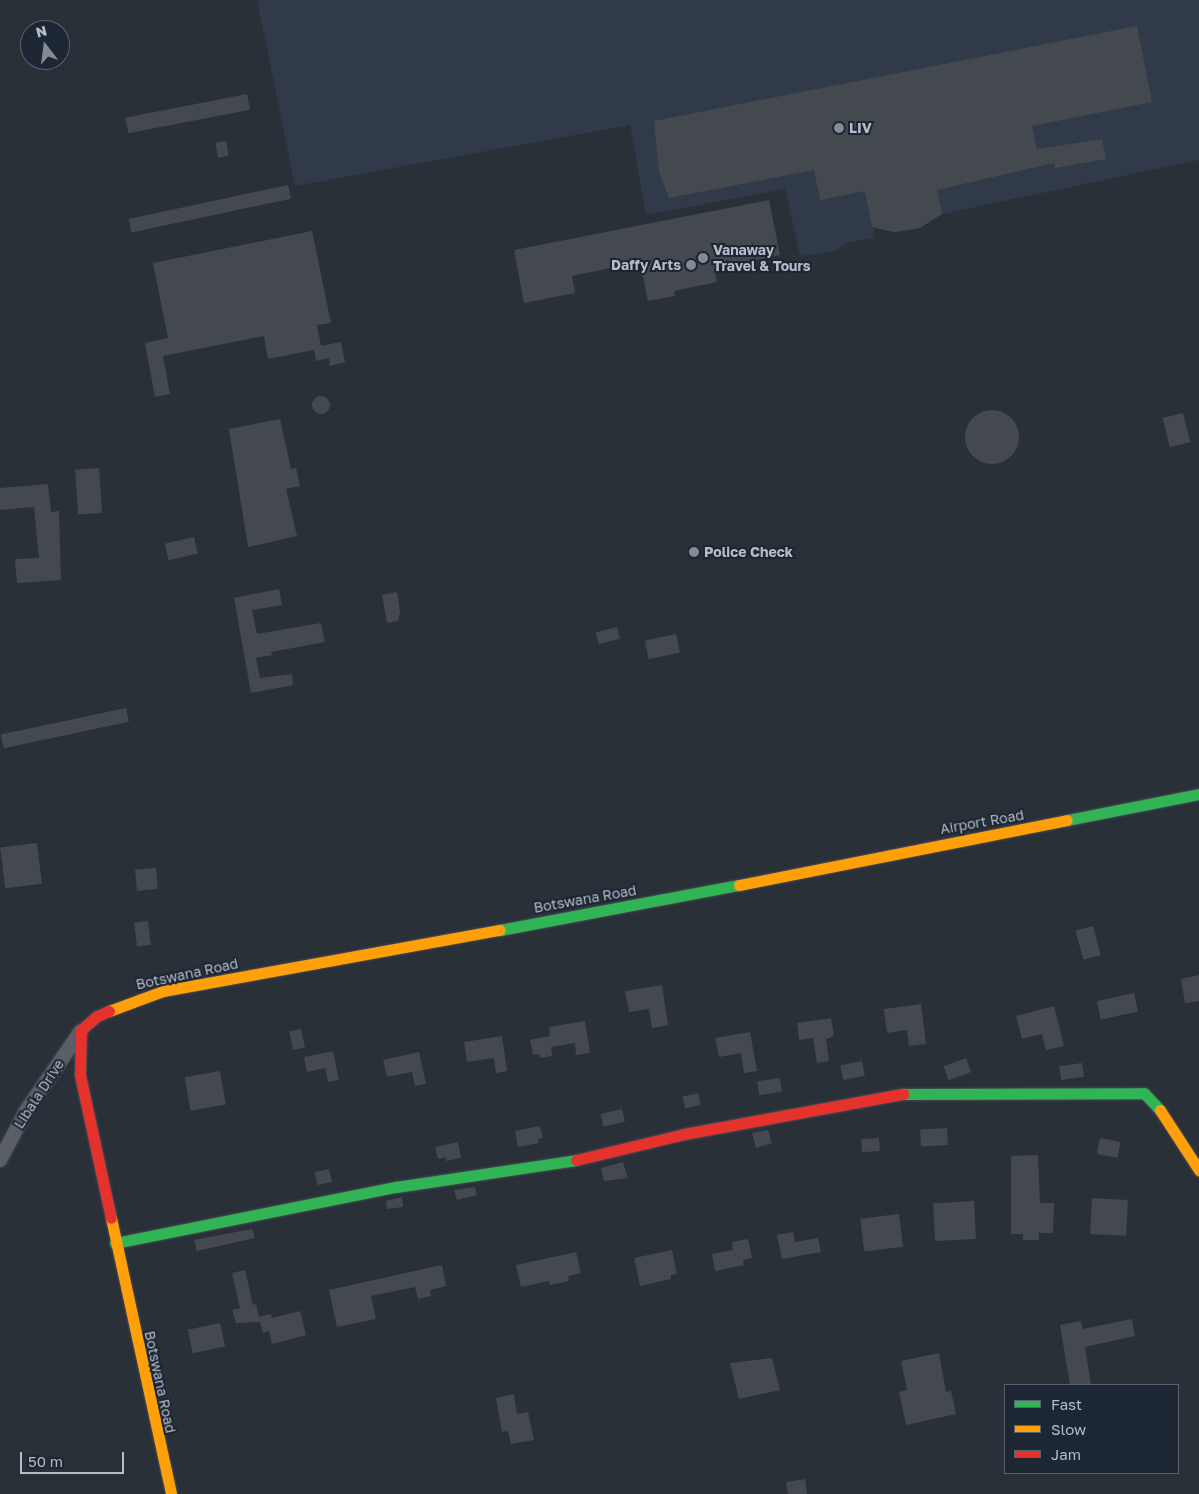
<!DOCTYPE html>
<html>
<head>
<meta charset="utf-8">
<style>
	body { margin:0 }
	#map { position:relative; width:1199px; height:1494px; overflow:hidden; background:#2a3038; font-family:"Golos Text",sans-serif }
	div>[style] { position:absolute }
	.airport>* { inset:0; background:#313a48 }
	.building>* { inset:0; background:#444950; transform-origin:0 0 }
	.round { border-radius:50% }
	.roads { filter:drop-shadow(0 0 1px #484c53) drop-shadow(0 0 1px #484c53) }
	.street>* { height:14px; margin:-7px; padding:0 7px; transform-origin:7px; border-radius:7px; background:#5a5e66 }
	.fast>* { height:11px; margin:-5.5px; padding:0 5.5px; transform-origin:5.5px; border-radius:5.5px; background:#30b455 }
	.slow>* { height:11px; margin:-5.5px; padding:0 5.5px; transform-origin:5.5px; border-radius:5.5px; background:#ff9f0a }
	.jam>* { height:11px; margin:-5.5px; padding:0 5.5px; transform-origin:5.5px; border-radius:5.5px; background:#e5322d }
	.dots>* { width:14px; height:14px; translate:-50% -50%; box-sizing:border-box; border:2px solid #1d2633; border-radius:50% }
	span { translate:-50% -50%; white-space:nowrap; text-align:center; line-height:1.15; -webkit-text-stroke:4px #1d2633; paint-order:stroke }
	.poi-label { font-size:14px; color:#b4bcc9; font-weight:700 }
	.left { translate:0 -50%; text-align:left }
	.right { translate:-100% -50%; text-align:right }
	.street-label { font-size:14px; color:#b4bcc9 }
	.legend { position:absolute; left:1004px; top:1384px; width:175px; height:90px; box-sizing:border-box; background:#1d2633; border:1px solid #59626f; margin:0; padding:6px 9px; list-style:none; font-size:15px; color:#b4bcc9 }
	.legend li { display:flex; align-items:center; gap:10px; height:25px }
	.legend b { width:25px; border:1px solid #59626f }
	.north { position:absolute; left:20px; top:20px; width:50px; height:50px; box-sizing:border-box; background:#1d2633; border:1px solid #59626f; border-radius:50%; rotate:345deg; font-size:14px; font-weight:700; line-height:20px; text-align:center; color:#b4bcc9 }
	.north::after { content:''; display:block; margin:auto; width:18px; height:22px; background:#848b96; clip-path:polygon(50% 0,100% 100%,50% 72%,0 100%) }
	.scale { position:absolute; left:20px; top:1452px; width:104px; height:22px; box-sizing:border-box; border:2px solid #b4bcc9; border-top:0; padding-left:6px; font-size:15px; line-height:18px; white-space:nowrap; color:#b4bcc9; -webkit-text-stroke:4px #1d2633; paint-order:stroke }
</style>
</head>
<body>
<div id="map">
	<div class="airport">
		<i style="clip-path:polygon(257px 0,1199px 0,1199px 160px,942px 214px,920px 228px,907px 231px,894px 232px,873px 227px,874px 238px,846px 243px,835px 251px,800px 256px,785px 189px,646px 215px,630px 125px,295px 186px)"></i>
	</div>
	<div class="building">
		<i style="clip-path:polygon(1137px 26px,1152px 102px,1032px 126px,1037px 149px,1102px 139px,1106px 159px,1055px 168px,1054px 163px,937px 190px,942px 214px,920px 228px,894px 232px,872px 227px,865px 191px,820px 200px,814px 170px,669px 198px,659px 172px,654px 121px)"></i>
		<i style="left:247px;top:94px;width:16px;height:124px;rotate:79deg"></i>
		<i style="left:226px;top:141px;width:15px;height:11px;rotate:79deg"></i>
		<i style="left:288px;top:185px;width:14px;height:163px;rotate:78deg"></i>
		<i style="clip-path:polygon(769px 200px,780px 255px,714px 268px,717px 282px,674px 291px,675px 296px,648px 301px,640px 262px,572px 276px,575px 293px,524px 303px,514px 250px)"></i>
		<i style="clip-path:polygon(312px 231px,331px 323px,317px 325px,321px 346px,341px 342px,345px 362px,330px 366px,329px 358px,316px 361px,314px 350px,268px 359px,264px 336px,163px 356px,170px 394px,155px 397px,145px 343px,168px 338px,153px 263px)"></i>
		<i class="round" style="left:312px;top:396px;width:18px;height:18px"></i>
		<i class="round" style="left:965px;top:410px;width:54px;height:54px"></i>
		<i style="left:1183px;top:413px;width:30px;height:21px;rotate:76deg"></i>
		<i style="clip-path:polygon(280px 419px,291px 469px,296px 468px,300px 486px,286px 489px,297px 536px,248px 547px,229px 429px)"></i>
		<i style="left:99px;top:468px;width:45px;height:24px;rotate:86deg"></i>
		<i style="clip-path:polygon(48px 484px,51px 512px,59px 511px,61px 580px,17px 583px,15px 559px,39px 558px,34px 507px,0 510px,0 488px)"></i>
		<i style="left:194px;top:537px;width:17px;height:30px;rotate:77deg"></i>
		<i style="clip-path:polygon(279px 589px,282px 605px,252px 610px,257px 634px,321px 623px,325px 642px,271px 652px,272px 655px,256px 658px,260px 678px,292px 674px,293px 685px,251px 693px,234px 598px)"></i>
		<i style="clip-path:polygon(397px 592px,400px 612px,398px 621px,387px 623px,382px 595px)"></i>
		<i style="left:617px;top:627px;width:12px;height:22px;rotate:76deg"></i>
		<i style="left:676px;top:634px;width:19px;height:32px;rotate:78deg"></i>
		<i style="left:126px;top:708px;width:14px;height:128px;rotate:78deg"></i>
		<i style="left:37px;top:843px;width:41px;height:37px;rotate:83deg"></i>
		<i style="left:156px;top:868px;width:21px;height:21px;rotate:85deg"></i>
		<i style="left:148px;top:921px;width:24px;height:14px;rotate:83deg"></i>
		<i style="left:1093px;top:926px;width:30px;height:18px;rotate:75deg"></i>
		<i style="clip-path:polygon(1199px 975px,1199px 1001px,1185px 1003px,1181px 979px)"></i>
		<i style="clip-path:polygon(662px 985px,668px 1025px,652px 1028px,649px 1009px,629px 1012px,625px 991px)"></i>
		<i style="left:1134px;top:993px;width:19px;height:38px;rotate:78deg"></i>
		<i style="clip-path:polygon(921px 1004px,926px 1044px,909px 1046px,907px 1030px,887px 1033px,884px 1009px)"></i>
		<i style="clip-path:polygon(1054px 1006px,1064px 1046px,1046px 1050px,1042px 1034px,1022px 1039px,1016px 1016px)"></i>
		<i style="clip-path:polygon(831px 1018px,834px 1036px,826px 1039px,829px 1061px,817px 1063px,813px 1038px,799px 1040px,797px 1023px)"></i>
		<i style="clip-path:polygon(585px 1021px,590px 1053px,576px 1055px,575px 1043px,551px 1047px,552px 1056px,540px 1058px,539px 1054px,533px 1055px,530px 1040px,550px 1036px,549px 1027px)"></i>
		<i style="left:301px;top:1029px;width:19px;height:12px;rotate:78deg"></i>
		<i style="clip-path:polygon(750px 1032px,757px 1071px,744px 1073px,741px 1053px,719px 1057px,715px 1038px)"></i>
		<i style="clip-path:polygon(502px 1036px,507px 1071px,496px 1073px,494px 1058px,467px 1062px,464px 1042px)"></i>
		<i style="clip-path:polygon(333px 1051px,339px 1080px,328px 1082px,325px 1068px,307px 1072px,304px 1057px)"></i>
		<i style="clip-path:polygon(419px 1052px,426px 1084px,415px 1086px,412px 1072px,387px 1077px,383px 1060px)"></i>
		<i style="left:966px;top:1058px;width:15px;height:24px;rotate:70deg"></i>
		<i style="left:862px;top:1061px;width:15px;height:22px;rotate:79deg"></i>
		<i style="left:1082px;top:1063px;width:14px;height:23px;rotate:82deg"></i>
		<i style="left:220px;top:1071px;width:34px;height:36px;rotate:80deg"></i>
		<i style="left:780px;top:1078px;width:14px;height:23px;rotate:82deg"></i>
		<i style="left:698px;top:1093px;width:12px;height:16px;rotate:76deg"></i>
		<i style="left:622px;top:1109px;width:13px;height:22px;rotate:77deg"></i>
		<i style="clip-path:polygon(540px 1126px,543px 1138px,538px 1139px,539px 1143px,518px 1147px,515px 1131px)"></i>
		<i style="left:947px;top:1128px;width:17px;height:27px;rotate:87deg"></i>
		<i style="clip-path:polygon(768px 1130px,772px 1143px,756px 1148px,752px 1133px)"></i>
		<i style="left:879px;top:1138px;width:13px;height:18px;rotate:86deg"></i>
		<i style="left:1100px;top:1138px;width:21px;height:16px;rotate:11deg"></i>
		<i style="clip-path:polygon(458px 1142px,461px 1158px,446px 1161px,446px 1157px,438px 1159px,435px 1147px)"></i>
		<i style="clip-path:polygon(1038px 1155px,1040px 1203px,1054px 1203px,1053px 1233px,1039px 1233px,1039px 1240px,1023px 1240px,1023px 1234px,1011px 1234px,1011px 1156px)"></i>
		<i style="clip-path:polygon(623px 1162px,628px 1178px,604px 1181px,601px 1168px)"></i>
		<i style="left:329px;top:1169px;width:13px;height:15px;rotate:77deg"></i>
		<i style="clip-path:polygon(475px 1187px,477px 1195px,457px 1200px,454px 1190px)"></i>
		<i style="clip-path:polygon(402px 1197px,403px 1207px,387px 1209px,386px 1201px)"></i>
		<i style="left:1092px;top:1198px;width:36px;height:36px;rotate:3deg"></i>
		<i style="left:974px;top:1201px;width:38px;height:41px;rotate:87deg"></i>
		<i style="left:899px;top:1214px;width:33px;height:39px;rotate:83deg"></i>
		<i style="clip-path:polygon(252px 1229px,255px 1238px,197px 1251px,194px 1240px)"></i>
		<i style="clip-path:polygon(793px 1232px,795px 1242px,818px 1238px,821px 1252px,782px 1259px,777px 1235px)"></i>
		<i style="clip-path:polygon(748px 1239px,752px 1258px,743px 1260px,744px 1265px,715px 1271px,712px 1254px,733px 1250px,732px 1242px)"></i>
		<i style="clip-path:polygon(672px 1250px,677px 1274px,671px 1275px,671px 1279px,640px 1286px,634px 1258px)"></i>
		<i style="clip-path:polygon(576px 1252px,581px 1273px,568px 1276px,569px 1281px,550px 1285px,549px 1281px,521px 1287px,516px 1265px)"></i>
		<i style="clip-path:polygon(442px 1265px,446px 1286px,430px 1290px,431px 1296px,418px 1299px,415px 1287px,371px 1296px,376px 1319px,337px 1327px,329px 1290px)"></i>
		<i style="clip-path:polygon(245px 1270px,253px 1305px,256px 1304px,259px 1317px,271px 1314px,272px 1318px,300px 1311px,306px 1335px,272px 1344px,269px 1331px,263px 1333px,260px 1322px,236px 1323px,232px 1310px,240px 1308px,232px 1273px)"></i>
		<i style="clip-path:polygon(1132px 1319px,1135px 1336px,1085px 1347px,1091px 1385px,1070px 1385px,1060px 1325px,1081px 1321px,1083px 1329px)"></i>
		<i style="left:220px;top:1323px;width:24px;height:33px;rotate:78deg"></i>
		<i style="clip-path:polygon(939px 1353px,946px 1392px,951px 1391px,956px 1414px,906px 1425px,899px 1392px,907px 1390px,901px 1361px)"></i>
		<i style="clip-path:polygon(772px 1358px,780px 1390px,739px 1399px,730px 1363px)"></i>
		<i style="clip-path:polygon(514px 1394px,517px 1414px,528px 1412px,534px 1440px,511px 1444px,508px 1431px,502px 1432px,496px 1398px)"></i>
		<i style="clip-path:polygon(805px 1479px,807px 1494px,788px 1494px,786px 1482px)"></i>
	</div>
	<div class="roads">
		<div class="street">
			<i style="left:0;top:1160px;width:55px;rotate:-62deg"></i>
			<i style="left:26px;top:1111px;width:97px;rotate:-55.5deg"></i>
		</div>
		<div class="fast">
			<i style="left:1067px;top:820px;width:135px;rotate:-11.1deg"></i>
			<i style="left:500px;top:930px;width:243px;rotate:-10.7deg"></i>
			<i style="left:903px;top:1094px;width:241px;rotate:-0.2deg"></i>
			<i style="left:1144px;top:1093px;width:23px;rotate:47deg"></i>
			<i style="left:115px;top:1243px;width:287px;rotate:-11.3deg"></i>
			<i style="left:396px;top:1187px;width:182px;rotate:-8.5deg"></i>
		</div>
		<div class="slow">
			<i style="left:739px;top:885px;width:334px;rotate:-11.2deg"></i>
			<i style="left:109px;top:1011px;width:58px;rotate:-20.3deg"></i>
			<i style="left:163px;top:991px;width:342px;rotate:-10.3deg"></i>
			<i style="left:1160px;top:1110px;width:72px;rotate:57deg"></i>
			<i style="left:111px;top:1218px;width:282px;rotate:77.7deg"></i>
		</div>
		<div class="jam">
			<i style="left:109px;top:1011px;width:13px;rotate:157deg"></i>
			<i style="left:97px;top:1016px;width:21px;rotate:139deg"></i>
			<i style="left:81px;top:1030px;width:45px;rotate:91.3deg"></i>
			<i style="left:80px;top:1075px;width:146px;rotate:77.8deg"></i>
			<i style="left:576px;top:1160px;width:111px;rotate:-13.5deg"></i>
			<i style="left:684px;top:1134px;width:223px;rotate:-10.4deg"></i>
		</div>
	</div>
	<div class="dots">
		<i style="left:839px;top:128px;background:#848b96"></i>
		<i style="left:703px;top:258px;background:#848b96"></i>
		<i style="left:691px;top:265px;background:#848b96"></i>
		<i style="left:694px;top:552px;background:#848b96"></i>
	</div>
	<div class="poi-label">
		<span class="left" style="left:849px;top:128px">LIV</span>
		<span class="left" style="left:713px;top:258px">Vanaway<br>Travel &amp; Tours</span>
		<span class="right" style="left:681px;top:265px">Daffy Arts</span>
		<span class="left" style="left:704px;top:552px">Police Check</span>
	</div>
	<div class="street-label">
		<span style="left:982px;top:822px;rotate:-10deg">Airport Road</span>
		<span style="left:585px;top:899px;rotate:-10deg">Botswana Road</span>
		<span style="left:187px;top:974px;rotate:-12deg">Botswana Road</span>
		<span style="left:39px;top:1094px;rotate:-57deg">Libala Drive</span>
		<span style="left:160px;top:1382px;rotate:78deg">Botswana Road</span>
	</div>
	<ul class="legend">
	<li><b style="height:6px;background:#30b455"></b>Fast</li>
	<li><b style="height:6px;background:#ff9f0a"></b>Slow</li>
	<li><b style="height:6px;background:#e5322d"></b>Jam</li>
	</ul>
	<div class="north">N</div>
	<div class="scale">50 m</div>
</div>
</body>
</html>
